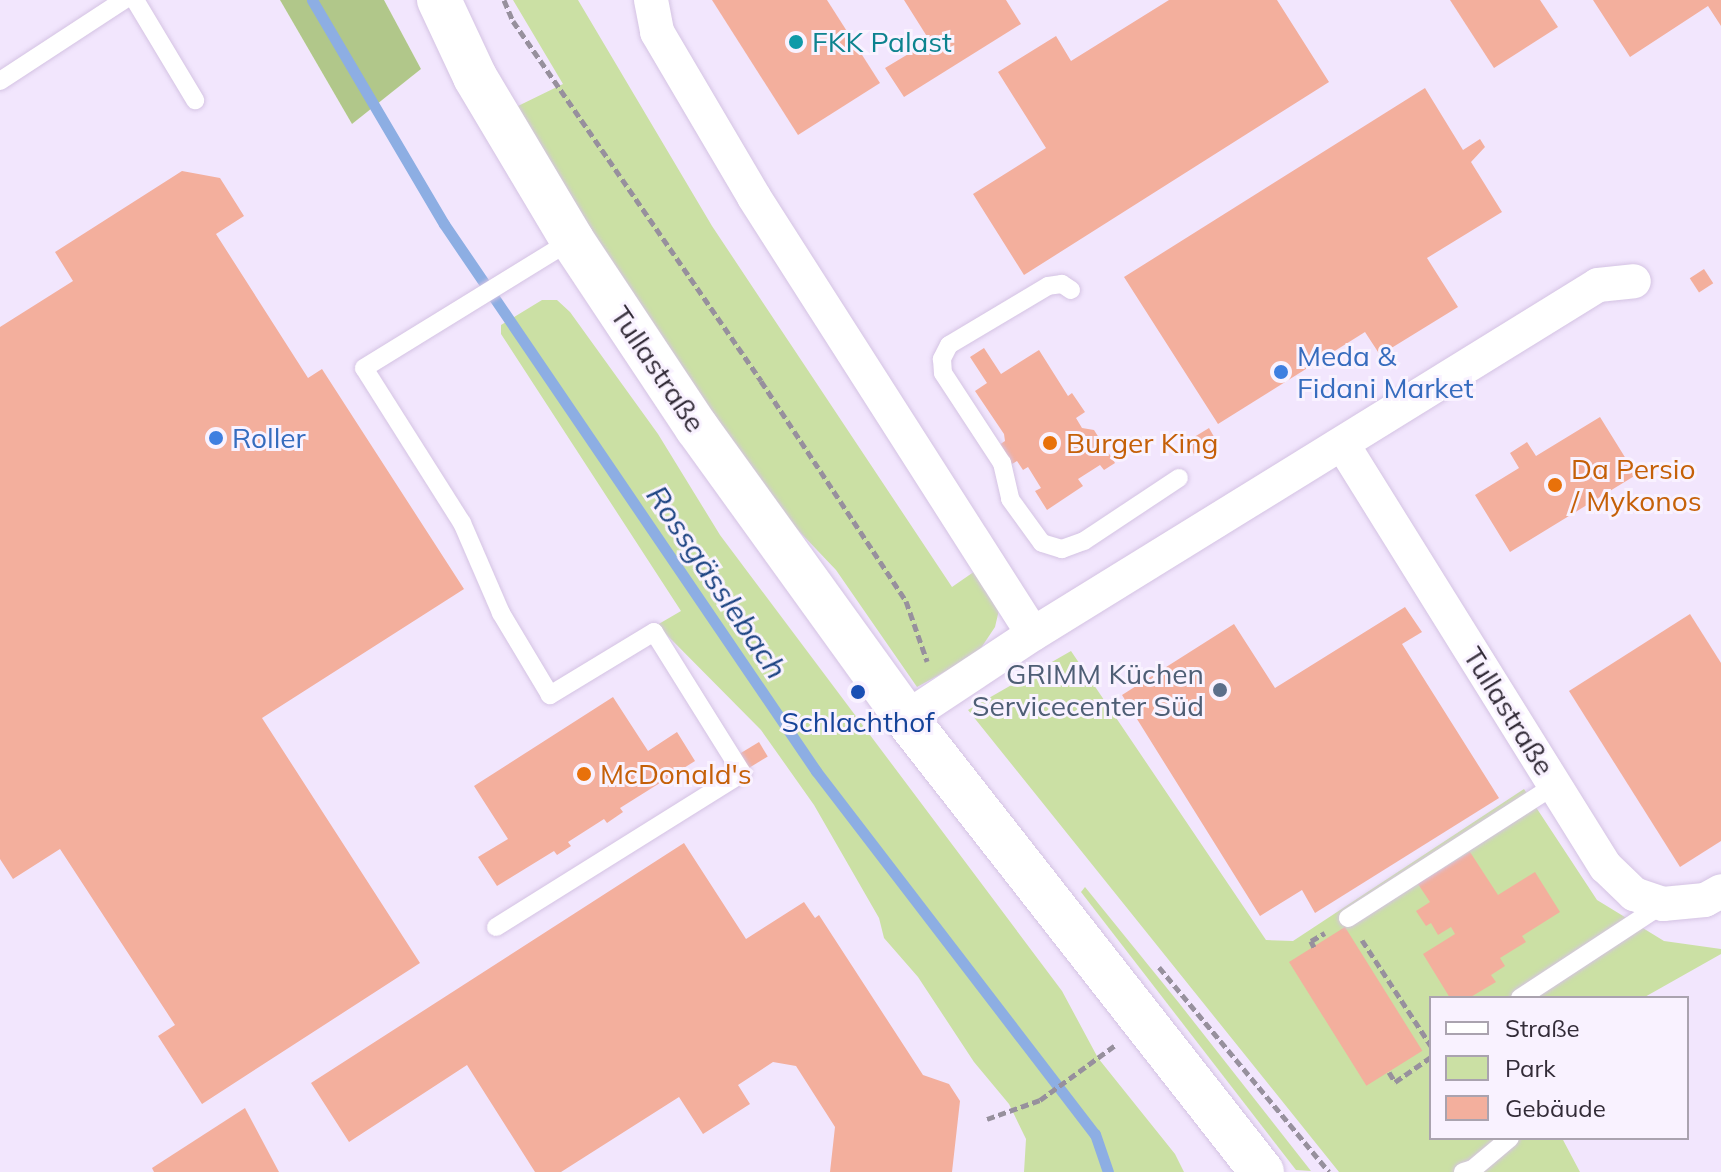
<!DOCTYPE html>
<html>
<head>
<meta charset="utf-8">
<style>
	body { margin:0 }
	#map { position:relative; width:1721px; height:1172px; overflow:hidden; background:#f9f2ff; font-family:Mulish,sans-serif }
	div>[style] { position:absolute }
	.built>* { inset:0; background:#f2e6fd }
	.green>* { inset:0; background:#cbe0a4 }
	.forest>* { inset:0; background:#b1c78a }
	.stream>* { height:11px; margin:-5.5px; padding:0 5.5px; transform-origin:5.5px; border-radius:5.5px; background:#8daee3 }
	.building>* { inset:0; background:#f3af9d; transform-origin:0 0 }
	.path>* { height:5px; margin-top:-2.5px; transform-origin:0; background:repeating-linear-gradient(90deg,#97909d 0 8px,transparent 0 12px) }
	.roads { filter:drop-shadow(0 0 2px #d4c3e3) drop-shadow(0 0 2px #d4c3e3) }
	.lane>* { height:18px; margin:-9px; padding:0 9px; transform-origin:9px; border-radius:9px; background:#fff }
	.street>* { height:34px; margin:-17px; padding:0 17px; transform-origin:17px; border-radius:17px; background:#fff }
	.secondary>* { height:44px; margin:-22px; padding:0 22px; transform-origin:22px; border-radius:22px; background:#fff }
	.dots>* { width:22px; height:22px; translate:-50% -50%; box-sizing:border-box; border:4px solid #f9f2ff; border-radius:50% }
	span { translate:-50% -50%; white-space:nowrap; text-align:center; line-height:1.15; -webkit-text-stroke:6px #f9f2ff; paint-order:stroke }
	.culture-label { font-size:28px; color:#0d838f }
	.left { translate:0 -50%; text-align:left }
	.shop-label { font-size:28px; color:#366cbe }
	.street-label { font-size:28px; color:#332c38 }
	.food-label { font-size:28px; color:#c56008 }
	.service-label { font-size:28px; color:#4e5e75 }
	.right { translate:-100% -50%; text-align:right }
	.transit-label { font-size:28px; color:#164399 }
	.water-label { font-size:30px; color:#1d4483; font-style:italic }
	.legend { position:absolute; left:1429px; top:996px; width:260px; height:144px; box-sizing:border-box; background:#f9f2ff; border:2px solid #aaa3af; margin:0; padding:10px 14px; list-style:none; font-size:24px; color:#332c38 }
	.legend li { display:flex; align-items:center; gap:16px; height:40px }
	.legend b { width:40px; border:2px solid #aaa3af }
</style>
</head>
<body>
<div id="map">
	<div class="built">
		<i style="clip-path:polygon(evenodd,0 0,280px 0,352px 124px,421px 69px,384px 0,1721px 0,1721px 1172px,0 1172px,0 0,1431px 998px,1687px 998px,1687px 1138px,1431px 1138px,1431px 998px)"></i>
	</div>
	<div class="green">
		<i style="clip-path:polygon(513px 0,578px 0,712px 226px,952px 587px,978px 569px,999px 610px,995px 627px,977px 654px,917px 687px,836px 570px,778px 509px,601px 262px,518px 106px,563px 84px)"></i>
		<i style="clip-path:polygon(542px 300px,557px 300px,570px 312px,658px 434px,720px 535px,1062px 991px,1098px 1058px,1175px 1154px,1184px 1172px,1024px 1172px,1026px 1139px,1009px 1104px,974px 1062px,918px 977px,884px 938px,879px 918px,814px 805px,761px 730px,657px 625px,681px 611px,501px 334px,501px 325px)"></i>
		<i style="clip-path:polygon(1071px 651px,1266px 940px,1293px 941px,1524px 789px,1597px 900px,1664px 941px,1721px 949px,1721px 954px,1643px 998px,1431px 998px,1431px 1138px,1562px 1138px,1580px 1172px,1339px 1172px,968px 710px)"></i>
		<i style="clip-path:polygon(1085px 887px,1179px 1003px,1311px 1171px,1296px 1170px,1081px 892px)"></i>
	</div>
	<div class="forest">
		<i style="clip-path:polygon(280px 0,384px 0,421px 69px,352px 124px)"></i>
	</div>
	<div class="stream">
		<i style="left:312px;top:0;width:260px;rotate:59.5deg"></i>
		<i style="left:444px;top:224px;width:662px;rotate:55.78deg"></i>
		<i style="left:816px;top:771px;width:458px;rotate:52.5deg"></i>
		<i style="left:1095px;top:1134px;width:40px;rotate:71.1deg"></i>
	</div>
	<div class="building">
		<i style="clip-path:polygon(712px 0,827px 0,880px 83px,798px 135px)"></i>
		<i style="clip-path:polygon(904px 0,1006px 0,1021px 24px,904px 97px,885px 68px,915px 50px,918px 55px,933px 46px)"></i>
		<i style="clip-path:polygon(1169px 0,1277px 0,1329px 82px,1024px 275px,973px 194px,1046px 148px,998px 72px,1056px 36px,1071px 61px)"></i>
		<i style="clip-path:polygon(1450px 0,1540px 0,1558px 27px,1494px 68px)"></i>
		<i style="clip-path:polygon(1593px 0,1721px 0,1721px 26px,1708px 6px,1630px 57px)"></i>
		<i style="clip-path:polygon(1425px 88px,1463px 150px,1480px 139px,1485px 147px,1471px 162px,1502px 212px,1427px 258px,1458px 307px,1380px 355px,1365px 332px,1218px 424px,1124px 277px)"></i>
		<i style="clip-path:polygon(182px 171px,220px 178px,244px 216px,216px 234px,308px 378px,322px 369px,464px 589px,262px 718px,420px 963px,202px 1104px,158px 1036px,175px 1025px,60px 849px,13px 879px,0 859px,0 327px,73px 281px,55px 252px)"></i>
		<i style="left:1704px;top:269px;width:17px;height:17px;rotate:57deg"></i>
		<i style="clip-path:polygon(984px 348px,1001px 374px,1039px 350px,1068px 396px,1072px 393px,1085px 412px,1076px 418px,1082px 428px,1094px 430px,1115px 463px,1104px 470px,1100px 465px,1078px 479px,1083px 486px,1047px 510px,1035px 491px,1041px 488px,1028px 467px,1023px 470px,1017px 461px,1012px 464px,999px 445px,1005px 441px,1004px 434px,975px 391px,987px 383px,970px 357px)"></i>
		<i style="clip-path:polygon(1600px 417px,1636px 475px,1510px 552px,1475px 495px,1519px 468px,1510px 453px,1527px 442px,1536px 456px)"></i>
		<i style="clip-path:polygon(1209px 428px,1217px 442px,1194px 454px,1186px 442px)"></i>
		<i style="clip-path:polygon(1405px 607px,1422px 632px,1402px 644px,1499px 798px,1315px 913px,1302px 890px,1260px 916px,1122px 695px,1234px 624px,1275px 688px)"></i>
		<i style="clip-path:polygon(1690px 614px,1721px 663px,1721px 841px,1680px 867px,1569px 691px)"></i>
		<i style="clip-path:polygon(613px 697px,648px 751px,677px 732px,695px 761px,620px 808px,623px 812px,607px 823px,604px 819px,568px 842px,571px 846px,557px 855px,554px 851px,497px 886px,478px 857px,508px 839px,474px 786px)"></i>
		<i style="left:759px;top:742px;width:17px;height:25px;rotate:59deg"></i>
		<i style="clip-path:polygon(684px 843px,746px 939px,804px 902px,815px 918px,819px 915px,923px 1075px,949px 1084px,960px 1101px,952px 1172px,830px 1172px,835px 1127px,796px 1066px,773px 1062px,738px 1085px,750px 1104px,703px 1134px,679px 1097px,561px 1172px,535px 1172px,467px 1065px,349px 1142px,311px 1083px)"></i>
		<i style="clip-path:polygon(1470px 852px,1498px 895px,1535px 872px,1560px 912px,1522px 936px,1526px 942px,1500px 958px,1505px 966px,1491px 975px,1496px 982px,1469px 998px,1450px 998px,1423px 954px,1455px 934px,1451px 927px,1438px 935px,1431px 923px,1426px 926px,1416px 911px,1430px 902px,1418px 884px)"></i>
		<i style="left:1345px;top:927px;width:146px;height:66px;rotate:58deg"></i>
		<i style="clip-path:polygon(245px 1108px,279px 1172px,154px 1172px,152px 1168px)"></i>
	</div>
	<div class="path">
		<i style="left:504px;top:0;width:23px;rotate:67deg"></i>
		<i style="left:513px;top:21px;width:437px;rotate:55.4deg"></i>
		<i style="left:761px;top:381px;width:263px;rotate:56.6deg"></i>
		<i style="left:906px;top:601px;width:64px;rotate:70.7deg"></i>
		<i style="left:1362px;top:940px;width:126px;rotate:56.9deg"></i>
		<i style="left:1314px;top:947px;width:7px;rotate:-117deg"></i>
		<i style="left:1311px;top:941px;width:16px;rotate:-30deg"></i>
		<i style="left:1159px;top:967px;width:266px;rotate:50.3deg"></i>
		<i style="left:1389px;top:1072px;width:12px;rotate:59deg"></i>
		<i style="left:1395px;top:1082px;width:44px;rotate:-34.8deg"></i>
		<i style="left:987px;top:1119px;width:56px;rotate:-19.7deg"></i>
		<i style="left:1040px;top:1100px;width:92px;rotate:-36.1deg"></i>
	</div>
	<div class="roads">
		<div class="lane">
			<i style="left:135px;top:0;width:117px;rotate:59deg"></i>
			<i style="left:0;top:81px;width:148px;rotate:-33.2deg"></i>
			<i style="left:1071px;top:290px;width:11px;rotate:-146deg"></i>
			<i style="left:1062px;top:284px;width:14px;rotate:172deg"></i>
			<i style="left:1048px;top:286px;width:115px;rotate:149.2deg"></i>
			<i style="left:949px;top:345px;width:16px;rotate:117deg"></i>
			<i style="left:942px;top:359px;width:14px;rotate:86deg"></i>
			<i style="left:943px;top:373px;width:108px;rotate:56.8deg"></i>
			<i style="left:1002px;top:463px;width:37px;rotate:77deg"></i>
			<i style="left:1010px;top:499px;width:54px;rotate:54deg"></i>
			<i style="left:1042px;top:543px;width:21px;rotate:17deg"></i>
			<i style="left:1062px;top:549px;width:23px;rotate:-20deg"></i>
			<i style="left:1084px;top:541px;width:114px;rotate:-33.6deg"></i>
			<i style="left:1348px;top:918px;width:246px;rotate:-32.7deg"></i>
			<i style="left:496px;top:927px;width:290px;rotate:-32deg"></i>
			<i style="left:742px;top:773px;width:166px;rotate:-122deg"></i>
			<i style="left:654px;top:632px;width:122px;rotate:148.8deg"></i>
			<i style="left:550px;top:695px;width:96px;rotate:-120.9deg"></i>
			<i style="left:501px;top:613px;width:98px;rotate:-113.4deg"></i>
			<i style="left:462px;top:523px;width:183px;rotate:-122.3deg"></i>
			<i style="left:364px;top:368px;width:244px;rotate:-31.6deg"></i>
			<i style="left:1520px;top:998px;width:171px;rotate:-33.3deg"></i>
			<i style="left:1463px;top:1172px;width:10px;rotate:-17deg"></i>
			<i style="left:1473px;top:1169px;width:48px;rotate:-40deg"></i>
		</div>
		<div class="street">
			<i style="left:651px;top:0;width:33px;rotate:79deg"></i>
			<i style="left:657px;top:32px;width:191px;rotate:59.5deg"></i>
			<i style="left:754px;top:197px;width:518px;rotate:57.44deg"></i>
			<i style="left:1343px;top:445px;width:497px;rotate:58.1deg"></i>
			<i style="left:1606px;top:867px;width:39px;rotate:44deg"></i>
			<i style="left:1634px;top:894px;width:31px;rotate:19deg"></i>
			<i style="left:1663px;top:904px;width:42px;rotate:-5.4deg"></i>
			<i style="left:1705px;top:900px;width:18px;rotate:-29deg"></i>
			<i style="left:906px;top:718px;width:152px;rotate:-33.5deg"></i>
			<i style="left:1033px;top:634px;width:664px;rotate:-31.7deg"></i>
			<i style="left:1598px;top:285px;width:36px;rotate:-6deg"></i>
		</div>
		<div class="secondary">
			<i style="left:439px;top:0;width:85px;rotate:64.9deg"></i>
			<i style="left:475px;top:77px;width:190px;rotate:59.2deg"></i>
			<i style="left:572px;top:240px;width:226px;rotate:56.4deg"></i>
			<i style="left:697px;top:428px;width:357px;rotate:54.2deg"></i>
			<i style="left:906px;top:718px;width:577px;rotate:51.9deg"></i>
		</div>
	</div>
	<div class="dots">
		<i style="left:796px;top:42px;background:#0f9aa8"></i>
		<i style="left:1281px;top:372px;background:#3f7fe0"></i>
		<i style="left:216px;top:438px;background:#3f7fe0"></i>
		<i style="left:1050px;top:443px;background:#e8710a"></i>
		<i style="left:1555px;top:485px;background:#e8710a"></i>
		<i style="left:1220px;top:690px;background:#5c6f8a"></i>
		<i style="left:858px;top:692px;background:#1a4fb4"></i>
		<i style="left:584px;top:774px;background:#e8710a"></i>
	</div>
	<div class="culture-label">
		<span class="left" style="left:812px;top:42px">FKK Palast</span>
	</div>
	<div class="shop-label">
		<span class="left" style="left:1297px;top:372px">Meda &amp;<br>Fidani Market</span>
		<span class="left" style="left:232px;top:438px">Roller</span>
	</div>
	<div class="street-label">
		<span style="left:658px;top:369px;rotate:56deg">Tullastraße</span>
		<span style="left:1509px;top:711px;rotate:58deg">Tullastraße</span>
	</div>
	<div class="food-label">
		<span class="left" style="left:1066px;top:443px">Burger King</span>
		<span class="left" style="left:1571px;top:485px">Da Persio<br>/ Mykonos</span>
		<span class="left" style="left:600px;top:774px">McDonald's</span>
	</div>
	<div class="service-label">
		<span class="right" style="left:1204px;top:690px">GRIMM Küchen<br>Servicecenter Süd</span>
	</div>
	<div class="transit-label">
		<span style="left:858px;top:722px">Schlachthof</span>
	</div>
	<div class="water-label">
		<span style="left:717px;top:582px;rotate:56deg">Rossgässlebach</span>
	</div>
	<ul class="legend">
	<li><b style="height:10px;background:#fff"></b>Straße</li>
	<li><b style="height:22px;background:#cbe0a4"></b>Park</li>
	<li><b style="height:22px;background:#f3af9d"></b>Gebäude</li>
	</ul>
</div>
</body>
</html>
